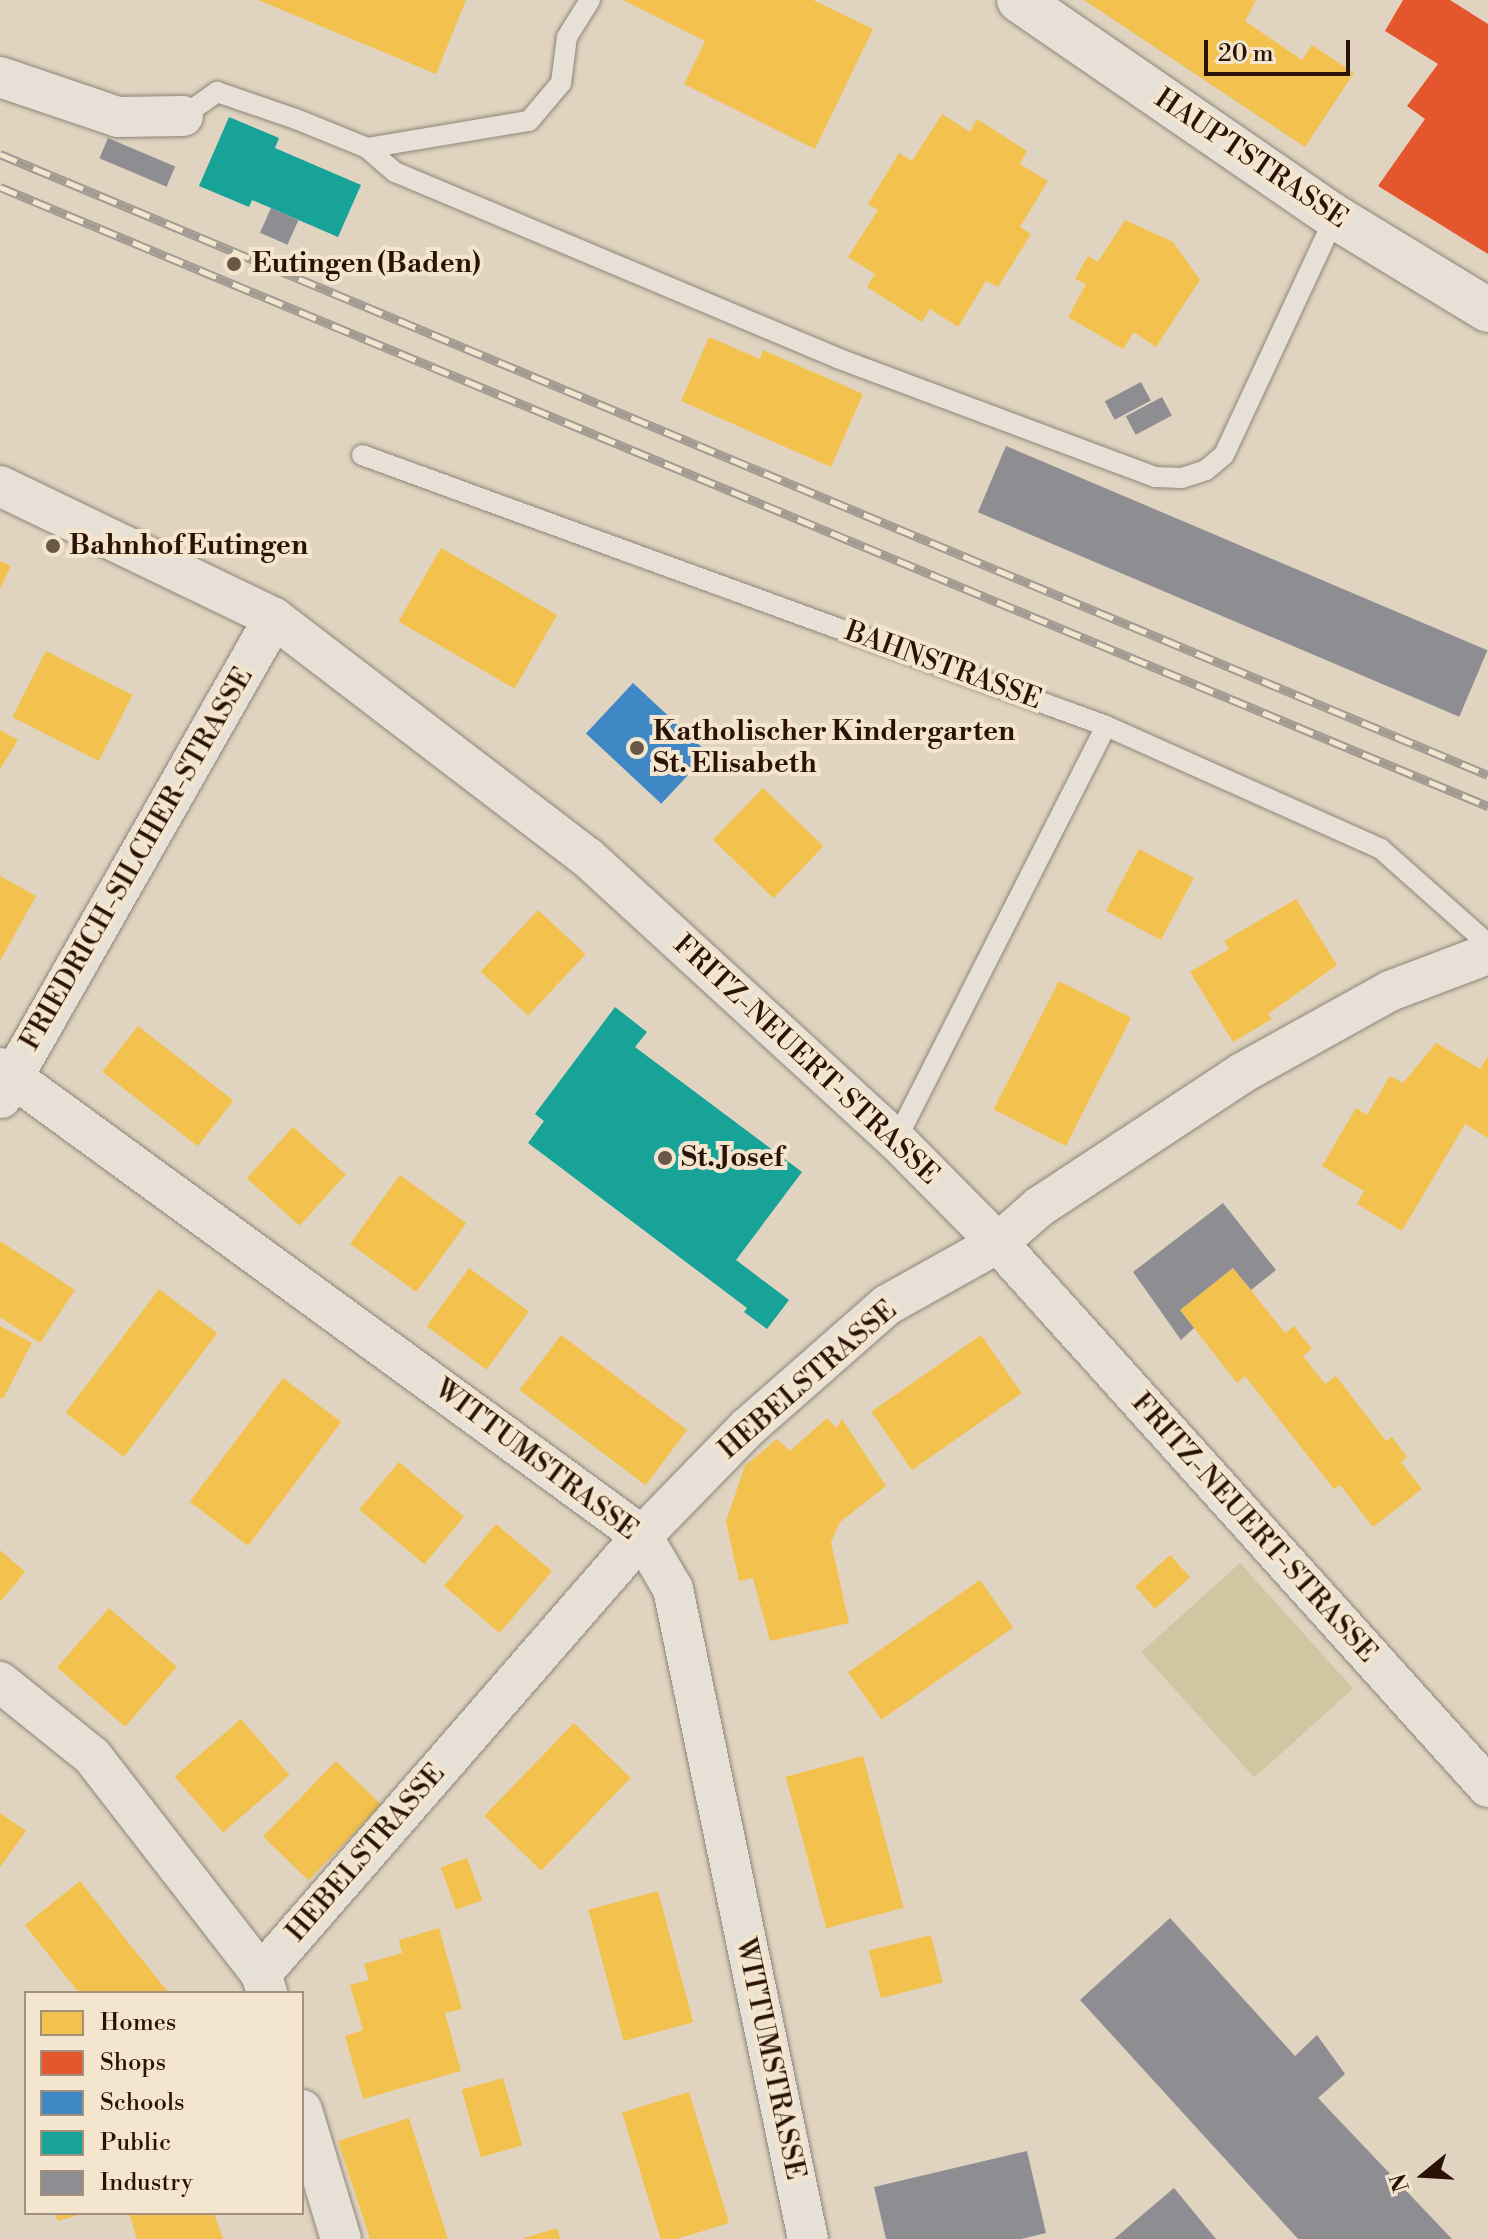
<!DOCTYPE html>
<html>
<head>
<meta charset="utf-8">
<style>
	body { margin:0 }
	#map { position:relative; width:1488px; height:2239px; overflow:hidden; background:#e0d4c0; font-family:"Libre Bodoni",serif }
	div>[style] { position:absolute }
	.green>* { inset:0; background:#cec7a1; transform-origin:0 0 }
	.homes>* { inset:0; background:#f2c14e; transform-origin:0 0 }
	.shops>* { inset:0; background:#e4572e }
	.schools>* { inset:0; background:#3f88c5; transform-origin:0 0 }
	.public>* { inset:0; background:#17a398 }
	.industry>* { inset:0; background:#8d8d92; transform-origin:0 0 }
	.roads { filter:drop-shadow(0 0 2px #8f8579) drop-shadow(0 0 2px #8f8579) }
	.service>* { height:20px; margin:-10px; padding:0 10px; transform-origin:10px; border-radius:10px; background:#e6e0d6 }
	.minor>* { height:40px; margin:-20px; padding:0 20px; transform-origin:20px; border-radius:20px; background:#e6e0d6 }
	.tertiary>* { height:44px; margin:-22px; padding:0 22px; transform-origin:22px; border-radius:22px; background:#e6e0d6 }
	.rail>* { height:9px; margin-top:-4.5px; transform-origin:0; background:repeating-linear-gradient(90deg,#f3e5ce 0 18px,#a29b92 0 36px); box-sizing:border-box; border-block:2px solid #a29b92 }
	.dots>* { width:22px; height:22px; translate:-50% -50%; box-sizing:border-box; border:4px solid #f3e5ce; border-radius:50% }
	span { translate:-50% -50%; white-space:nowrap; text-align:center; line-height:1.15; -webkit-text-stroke:8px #f3e5ce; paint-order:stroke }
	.street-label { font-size:28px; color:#2a1306 }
	.poi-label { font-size:28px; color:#2a1306; font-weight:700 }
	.left { translate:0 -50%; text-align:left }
	.legend { position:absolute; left:24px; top:1991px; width:280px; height:224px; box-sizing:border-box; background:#f3e5ce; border:2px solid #a3917e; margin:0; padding:10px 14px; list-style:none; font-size:24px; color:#2a1306 }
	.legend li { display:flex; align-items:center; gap:16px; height:40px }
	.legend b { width:40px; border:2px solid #a3917e }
	.north { position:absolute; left:1384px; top:2135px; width:80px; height:80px; -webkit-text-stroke:6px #f3e5ce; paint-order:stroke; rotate:252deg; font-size:22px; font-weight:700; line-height:32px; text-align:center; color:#2a1306 }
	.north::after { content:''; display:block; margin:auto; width:28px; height:36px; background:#2a1306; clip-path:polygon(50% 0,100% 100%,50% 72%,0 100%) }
	.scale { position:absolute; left:1204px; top:40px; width:146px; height:36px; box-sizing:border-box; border:4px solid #2a1306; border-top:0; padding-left:10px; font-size:24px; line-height:28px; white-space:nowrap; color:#2a1306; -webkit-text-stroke:6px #f3e5ce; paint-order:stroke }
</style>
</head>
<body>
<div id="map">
	<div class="green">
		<i style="left:1240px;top:1563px;width:169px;height:133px;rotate:48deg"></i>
	</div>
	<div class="homes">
		<i style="clip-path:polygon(258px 0,466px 0,436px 74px)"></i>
		<i style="clip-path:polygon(623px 0,813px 0,873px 29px,815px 149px,684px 84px,705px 41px)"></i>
		<i style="clip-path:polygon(1084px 0,1256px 0,1245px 21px,1302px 60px,1312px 45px,1354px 73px,1305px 147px)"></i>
		<i style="clip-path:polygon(942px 114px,970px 132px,977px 119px,1027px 151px,1020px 164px,1048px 181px,1020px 227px,1031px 234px,998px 287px,986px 281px,958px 327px,930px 309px,922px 322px,867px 287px,875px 274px,848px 257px,878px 210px,868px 204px,899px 153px,912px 161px)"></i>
		<i style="clip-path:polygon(1125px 220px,1173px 242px,1200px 280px,1156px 347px,1134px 332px,1123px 349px,1068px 317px,1086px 284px,1075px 279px,1088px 256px,1098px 262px)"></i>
		<i style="clip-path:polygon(709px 337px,760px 359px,763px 350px,863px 394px,831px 467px,681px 401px)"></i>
		<i style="left:441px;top:548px;width:134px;height:85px;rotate:30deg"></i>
		<i style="clip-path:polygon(0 561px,11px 566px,0 589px)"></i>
		<i style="left:46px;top:651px;width:97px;height:74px;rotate:27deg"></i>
		<i style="clip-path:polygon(0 730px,18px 740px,0 769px)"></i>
		<i style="left:763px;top:788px;width:84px;height:72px;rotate:44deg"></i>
		<i style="left:1139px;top:849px;width:62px;height:70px;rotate:28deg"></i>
		<i style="clip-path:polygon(0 876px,36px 896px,0 961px)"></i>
		<i style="clip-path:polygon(1296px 899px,1337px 965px,1268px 1014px,1272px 1019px,1233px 1042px,1190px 972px,1229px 949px,1224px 941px)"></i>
		<i style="left:538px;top:910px;width:65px;height:84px;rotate:43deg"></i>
		<i style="left:1059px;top:981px;width:81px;height:144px;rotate:27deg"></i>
		<i style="left:138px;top:1026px;width:121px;height:58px;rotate:38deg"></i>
		<i style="clip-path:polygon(1436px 1043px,1480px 1069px,1488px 1056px,1488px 1138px,1465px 1124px,1402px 1231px,1357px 1204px,1364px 1191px,1322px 1166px,1356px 1108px,1367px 1115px,1390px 1076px,1403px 1083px)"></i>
		<i style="left:293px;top:1127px;width:71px;height:69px;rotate:42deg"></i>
		<i style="left:400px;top:1175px;width:82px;height:85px;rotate:36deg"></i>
		<i style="clip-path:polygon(0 1241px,75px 1290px,40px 1343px,0 1317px)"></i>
		<i style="left:469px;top:1268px;width:74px;height:72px;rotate:36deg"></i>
		<i style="clip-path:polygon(1233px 1268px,1285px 1333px,1294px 1326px,1312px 1349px,1303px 1356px,1325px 1384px,1336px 1376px,1386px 1441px,1392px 1437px,1407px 1457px,1401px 1462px,1422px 1489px,1373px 1527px,1340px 1485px,1334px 1489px,1245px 1376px,1237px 1383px,1180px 1310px)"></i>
		<i style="left:159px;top:1289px;width:73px;height:155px;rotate:37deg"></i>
		<i style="clip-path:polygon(0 1326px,32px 1343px,3px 1399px,0 1397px)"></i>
		<i style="left:561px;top:1335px;width:158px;height:69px;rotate:37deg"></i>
		<i style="left:981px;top:1335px;width:71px;height:134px;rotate:55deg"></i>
		<i style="left:283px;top:1378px;width:73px;height:155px;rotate:37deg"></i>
		<i style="clip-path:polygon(827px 1418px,836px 1428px,842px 1419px,886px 1486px,840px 1522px,831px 1542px,849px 1623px,770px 1641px,753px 1578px,739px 1581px,726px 1521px,745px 1466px,777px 1439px,790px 1451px)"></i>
		<i style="left:399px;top:1462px;width:85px;height:62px;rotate:40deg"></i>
		<i style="left:496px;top:1524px;width:73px;height:81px;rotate:40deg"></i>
		<i style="clip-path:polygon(0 1550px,25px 1572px,0 1602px)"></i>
		<i style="left:1170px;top:1555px;width:30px;height:47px;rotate:48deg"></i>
		<i style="left:980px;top:1580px;width:58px;height:161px;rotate:55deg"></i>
		<i style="left:109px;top:1608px;width:90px;height:79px;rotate:41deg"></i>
		<i style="left:241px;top:1719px;width:74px;height:88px;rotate:49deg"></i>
		<i style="left:574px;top:1723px;width:79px;height:129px;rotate:44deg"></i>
		<i style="left:863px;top:1756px;width:157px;height:80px;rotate:75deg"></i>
		<i style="left:336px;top:1761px;width:63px;height:105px;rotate:44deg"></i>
		<i style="clip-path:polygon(0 1813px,26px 1831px,0 1867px)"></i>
		<i style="left:467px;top:1858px;width:45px;height:28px;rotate:70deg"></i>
		<i style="clip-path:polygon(80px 1881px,131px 1946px,169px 1993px,79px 1993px,25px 1925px)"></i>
		<i style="left:658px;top:1891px;width:136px;height:72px;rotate:75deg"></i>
		<i style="clip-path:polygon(439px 1928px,462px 2009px,445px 2013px,461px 2071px,363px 2099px,345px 2036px,363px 2030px,350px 1985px,369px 1980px,364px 1964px,402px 1953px,399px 1940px)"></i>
		<i style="left:931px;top:1935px;width:49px;height:64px;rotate:76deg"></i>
		<i style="left:503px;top:2078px;width:70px;height:43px;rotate:74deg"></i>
		<i style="left:689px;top:2092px;width:137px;height:70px;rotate:73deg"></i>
		<i style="clip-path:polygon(409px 2118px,448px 2239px,370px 2239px,338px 2141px)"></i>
		<i style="clip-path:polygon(55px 2213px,82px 2213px,82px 2214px,58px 2221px)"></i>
		<i style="clip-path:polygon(129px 2213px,214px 2213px,223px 2239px,137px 2239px)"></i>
		<i style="clip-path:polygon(557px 2228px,560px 2239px,524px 2239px,524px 2238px)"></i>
	</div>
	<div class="shops">
		<i style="clip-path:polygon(1403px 0,1450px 0,1488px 24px,1488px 254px,1378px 186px,1425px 119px,1407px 106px,1438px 64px,1385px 31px)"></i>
	</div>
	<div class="schools">
		<i style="left:633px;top:683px;width:103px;height:69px;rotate:43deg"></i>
	</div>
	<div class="public">
		<i style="clip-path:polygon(229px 117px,279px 138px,275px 148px,361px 185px,338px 237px,252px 200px,249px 207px,199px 186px)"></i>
		<i style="clip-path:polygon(615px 1007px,647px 1032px,635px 1047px,802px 1172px,736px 1260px,789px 1300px,767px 1329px,744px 1312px,747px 1308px,528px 1143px,544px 1121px,535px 1114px)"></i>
	</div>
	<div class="industry">
		<i style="left:108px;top:138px;width:73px;height:22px;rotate:23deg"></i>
		<i style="left:271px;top:208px;width:30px;height:27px;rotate:24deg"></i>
		<i style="left:1141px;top:382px;width:21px;height:41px;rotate:62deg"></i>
		<i style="left:1162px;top:397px;width:21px;height:41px;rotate:62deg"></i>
		<i style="left:1006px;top:446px;width:523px;height:72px;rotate:23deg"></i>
		<i style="clip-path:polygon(1223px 1203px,1276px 1270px,1251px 1290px,1233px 1268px,1180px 1310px,1194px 1328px,1181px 1340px,1133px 1272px)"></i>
		<i style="clip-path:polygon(1170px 1918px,1295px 2056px,1317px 2035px,1345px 2074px,1318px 2098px,1452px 2239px,1298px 2239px,1080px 2000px)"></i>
		<i style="clip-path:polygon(1027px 2151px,1046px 2233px,1021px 2239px,886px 2239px,874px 2187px)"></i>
		<i style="clip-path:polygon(1174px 2188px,1216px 2239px,1114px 2239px)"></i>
	</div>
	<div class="roads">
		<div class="service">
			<i style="left:183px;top:116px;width:42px;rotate:-35.2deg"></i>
			<i style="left:217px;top:92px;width:83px;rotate:18.9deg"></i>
			<i style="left:296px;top:119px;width:77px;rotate:22.2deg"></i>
			<i style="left:367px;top:148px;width:37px;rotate:41deg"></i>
			<i style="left:395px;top:172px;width:480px;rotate:22.8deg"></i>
			<i style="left:837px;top:358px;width:340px;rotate:20.5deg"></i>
			<i style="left:1156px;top:477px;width:26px;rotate:2deg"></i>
			<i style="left:1182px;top:478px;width:25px;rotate:-18deg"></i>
			<i style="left:1206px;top:470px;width:23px;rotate:-40deg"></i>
			<i style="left:1224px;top:455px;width:263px;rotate:-65deg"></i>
			<i style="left:367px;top:148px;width:164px;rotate:-9.5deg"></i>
			<i style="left:529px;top:121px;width:50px;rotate:-49.9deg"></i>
			<i style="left:561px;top:83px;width:46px;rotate:-82.6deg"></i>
			<i style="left:567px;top:37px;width:44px;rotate:-58.1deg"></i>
			<i style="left:362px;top:455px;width:792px;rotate:20.01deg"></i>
			<i style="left:1106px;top:726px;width:301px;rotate:24.1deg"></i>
			<i style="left:1381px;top:849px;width:143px;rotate:41.6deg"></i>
			<i style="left:896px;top:1140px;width:464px;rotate:-63.1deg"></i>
		</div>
		<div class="minor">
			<i style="left:0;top:77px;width:125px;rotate:18.7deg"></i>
			<i style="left:118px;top:117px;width:65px;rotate:-0.9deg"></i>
			<i style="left:0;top:486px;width:304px;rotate:25.7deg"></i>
			<i style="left:274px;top:618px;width:394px;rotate:37.4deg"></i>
			<i style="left:587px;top:857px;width:419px;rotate:42.5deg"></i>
			<i style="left:896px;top:1140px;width:145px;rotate:45.3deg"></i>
			<i style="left:998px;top:1243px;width:732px;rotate:47.99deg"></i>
			<i style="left:0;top:1068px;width:794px;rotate:36.09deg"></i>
			<i style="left:642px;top:1536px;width:61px;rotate:59.7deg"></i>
			<i style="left:673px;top:1589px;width:664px;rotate:78.27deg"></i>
			<i style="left:1px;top:1098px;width:552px;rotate:-60.37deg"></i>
			<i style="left:0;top:1682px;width:118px;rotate:38.8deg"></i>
			<i style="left:92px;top:1756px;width:276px;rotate:52.2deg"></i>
			<i style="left:261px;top:1974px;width:20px;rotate:72deg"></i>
			<i style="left:261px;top:1974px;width:581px;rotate:-48.98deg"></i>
			<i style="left:642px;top:1536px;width:151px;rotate:-45.8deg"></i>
			<i style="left:747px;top:1428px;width:186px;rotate:-41.3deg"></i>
			<i style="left:887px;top:1305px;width:127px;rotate:-29.2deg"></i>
			<i style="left:998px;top:1243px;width:55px;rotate:-41.3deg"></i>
			<i style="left:1039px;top:1207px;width:243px;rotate:-33.4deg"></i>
			<i style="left:1242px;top:1073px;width:169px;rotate:-29deg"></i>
			<i style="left:1390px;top:991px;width:105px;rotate:-20.7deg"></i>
			<i style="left:302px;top:2110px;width:135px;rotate:73.2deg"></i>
		</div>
		<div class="tertiary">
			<i style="left:1019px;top:0;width:383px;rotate:34.5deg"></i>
			<i style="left:1335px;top:217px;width:179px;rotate:31.3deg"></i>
		</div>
	</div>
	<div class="rail">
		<i style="left:0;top:154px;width:1612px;rotate:22.65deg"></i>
		<i style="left:0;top:187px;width:1612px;rotate:22.59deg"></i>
	</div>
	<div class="dots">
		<i style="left:234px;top:264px;background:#6a5747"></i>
		<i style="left:53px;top:546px;background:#6a5747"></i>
		<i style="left:637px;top:748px;background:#6a5747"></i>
		<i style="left:665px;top:1158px;background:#6a5747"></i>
	</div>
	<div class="street-label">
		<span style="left:1251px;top:159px;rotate:34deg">HAUPTSTRASSE</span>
		<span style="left:943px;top:666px;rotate:20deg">BAHNSTRASSE</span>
		<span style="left:137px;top:859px;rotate:-60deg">FRIEDRICH-SILCHER-STRASSE</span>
		<span style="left:806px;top:1060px;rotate:43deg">FRITZ-NEUERT-STRASSE</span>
		<span style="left:808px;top:1380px;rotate:-41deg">HEBELSTRASSE</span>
		<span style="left:536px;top:1460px;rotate:37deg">WITTUMSTRASSE</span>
		<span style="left:1254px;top:1528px;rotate:48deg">FRITZ-NEUERT-STRASSE</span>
		<span style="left:366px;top:1853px;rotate:-49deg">HEBELSTRASSE</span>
		<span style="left:770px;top:2059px;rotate:78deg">WITTUMSTRASSE</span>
	</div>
	<div class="poi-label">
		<span class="left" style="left:252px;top:264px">Eutingen (Baden)</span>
		<span class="left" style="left:69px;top:546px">Bahnhof Eutingen</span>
		<span class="left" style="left:653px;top:748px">Katholischer Kindergarten<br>St. Elisabeth</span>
		<span class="left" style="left:681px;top:1158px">St. Josef</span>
	</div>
	<ul class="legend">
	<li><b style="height:22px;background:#f2c14e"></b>Homes</li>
	<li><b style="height:22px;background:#e4572e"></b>Shops</li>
	<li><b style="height:22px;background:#3f88c5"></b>Schools</li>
	<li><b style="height:22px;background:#17a398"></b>Public</li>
	<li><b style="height:22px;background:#8d8d92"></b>Industry</li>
	</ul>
	<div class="north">N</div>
	<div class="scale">20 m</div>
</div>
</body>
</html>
